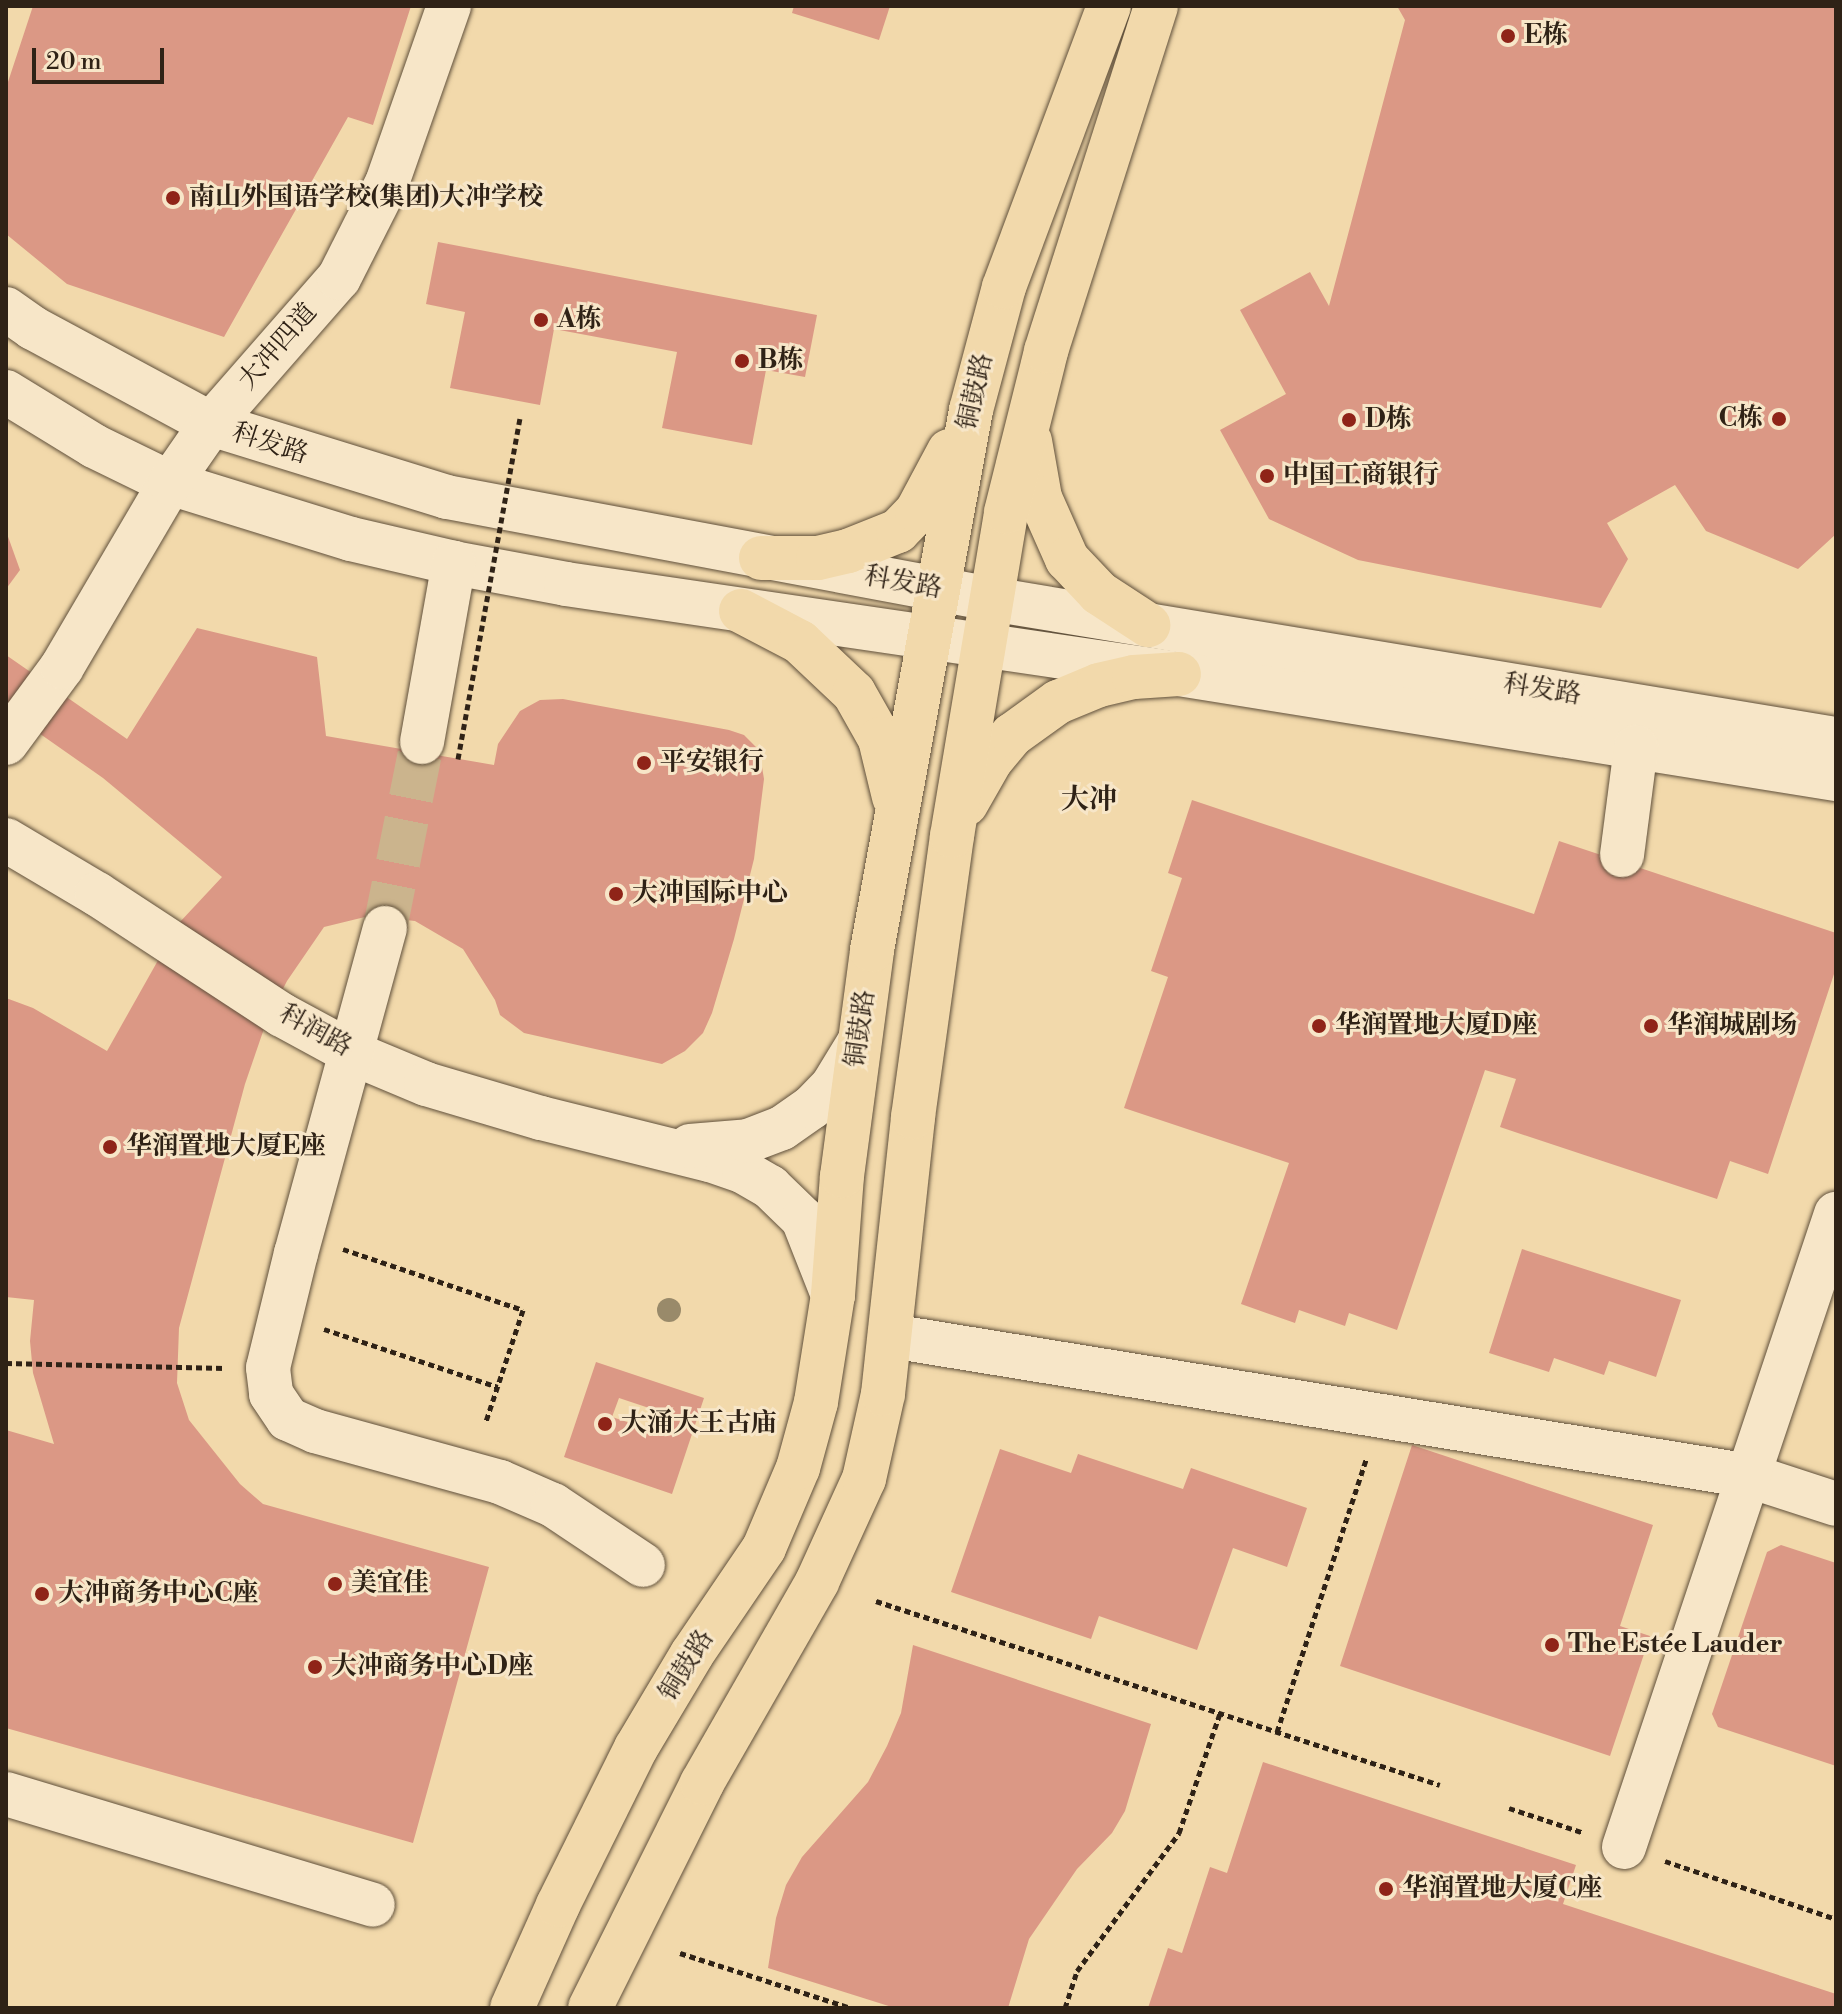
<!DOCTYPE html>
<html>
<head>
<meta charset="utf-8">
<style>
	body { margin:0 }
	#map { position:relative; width:1842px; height:2014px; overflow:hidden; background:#f2d9ab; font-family:"Libre Bodoni","Noto Serif SC",serif }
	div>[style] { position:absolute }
	.building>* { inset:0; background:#db9885 }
	.minor-tunnel>* { height:44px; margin-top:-22px; transform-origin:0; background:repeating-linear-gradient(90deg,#cbb48d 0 44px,transparent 0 66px) }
	.path>* { height:5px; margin-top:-2.5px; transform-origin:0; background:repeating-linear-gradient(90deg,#2f2216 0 6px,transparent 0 10px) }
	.roads { filter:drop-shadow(0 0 2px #60503b) drop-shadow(0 0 2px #60503b) }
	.minor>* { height:44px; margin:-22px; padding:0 22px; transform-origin:22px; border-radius:22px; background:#f7e6c8 }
	.major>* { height:44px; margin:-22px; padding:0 22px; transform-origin:22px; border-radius:22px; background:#f2d9ab }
	.path-bridge>* { height:5px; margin-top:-2.5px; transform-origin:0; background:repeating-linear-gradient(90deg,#2f2216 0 6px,transparent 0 10px) }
	.trees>* { width:24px; height:24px; margin:-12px; border-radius:50%; background:#998a6a }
	.dots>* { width:22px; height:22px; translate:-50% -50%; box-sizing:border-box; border:4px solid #f7e6c8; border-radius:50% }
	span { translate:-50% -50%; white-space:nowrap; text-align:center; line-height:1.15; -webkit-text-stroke:6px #f7e6c8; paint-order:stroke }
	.poi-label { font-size:26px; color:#2f2216; font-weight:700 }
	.left { translate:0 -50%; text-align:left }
	.right { translate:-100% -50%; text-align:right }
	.street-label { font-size:26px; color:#2f2216 }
	.neighbourhood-label { font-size:28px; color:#2f2216; font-weight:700 }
	.frame { position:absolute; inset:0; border:8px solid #2f2216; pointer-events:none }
	.scale { position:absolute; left:32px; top:48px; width:132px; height:36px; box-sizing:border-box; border:4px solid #2f2216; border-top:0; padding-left:10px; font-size:24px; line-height:28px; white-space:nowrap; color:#2f2216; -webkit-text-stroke:6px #f7e6c8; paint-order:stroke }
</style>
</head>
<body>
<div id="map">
	<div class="building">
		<i style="clip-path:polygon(33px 6px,411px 6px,373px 125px,348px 117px,224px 337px,67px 284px,6px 234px,6px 88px)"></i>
		<i style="clip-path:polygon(794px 6px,890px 6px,879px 40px,792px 13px)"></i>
		<i style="clip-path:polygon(1397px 6px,1836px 6px,1836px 534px,1798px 569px,1706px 531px,1675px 485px,1607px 523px,1628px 559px,1601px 608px,1358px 560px,1269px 519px,1220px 430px,1286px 394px,1240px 310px,1310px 272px,1329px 306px,1405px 20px)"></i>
		<i style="clip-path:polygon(438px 242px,817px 315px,805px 377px,766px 370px,752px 445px,662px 428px,677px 352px,554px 329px,540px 405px,450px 388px,465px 312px,426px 304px)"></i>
		<i style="clip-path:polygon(6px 531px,20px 570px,6px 589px)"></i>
		<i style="clip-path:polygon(197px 628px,317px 657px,326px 736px,494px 765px,498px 744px,520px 711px,540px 700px,563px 699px,729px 730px,744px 735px,756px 747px,761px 761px,764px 779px,754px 859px,734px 939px,712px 1013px,703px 1033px,685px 1051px,662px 1064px,524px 1033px,500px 1015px,495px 1000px,463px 949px,415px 921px,369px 916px,324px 927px,287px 981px,267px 1020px,245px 1084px,179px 1328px,177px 1383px,189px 1420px,240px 1484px,263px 1504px,489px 1567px,413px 1843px,6px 1728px,6px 1430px,54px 1444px,33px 1373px,30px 1341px,34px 1300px,6px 1297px,6px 998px,33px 1008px,107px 1051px,179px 923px,222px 877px,103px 778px,6px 710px,6px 655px,127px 739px)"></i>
		<i style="clip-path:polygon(1192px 800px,1534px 914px,1559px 841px,1836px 933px,1836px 968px,1768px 1174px,1730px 1161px,1717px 1199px,1500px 1127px,1516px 1079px,1485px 1070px,1397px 1330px,1349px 1313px,1345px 1326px,1299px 1310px,1295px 1323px,1241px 1304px,1289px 1163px,1124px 1108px,1168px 977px,1151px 971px,1182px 878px,1168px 873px)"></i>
		<i style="clip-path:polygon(1522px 1249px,1681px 1300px,1656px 1377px,1609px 1361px,1604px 1375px,1554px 1358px,1549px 1372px,1489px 1353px)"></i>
		<i style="clip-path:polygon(evenodd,596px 1362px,704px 1398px,672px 1494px,564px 1457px,596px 1362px,619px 1398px,661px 1412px,655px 1431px,612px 1417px,619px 1398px)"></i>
		<i style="clip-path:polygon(1412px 1445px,1653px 1525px,1620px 1626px,1650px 1636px,1610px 1756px,1340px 1666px)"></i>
		<i style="clip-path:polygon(1000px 1449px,1071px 1473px,1078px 1454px,1183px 1489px,1191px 1468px,1307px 1508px,1287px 1567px,1233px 1548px,1197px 1650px,1099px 1616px,1091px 1639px,951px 1592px)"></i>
		<i style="clip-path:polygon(1781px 1545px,1836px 1563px,1836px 1766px,1718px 1727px,1712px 1714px,1767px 1552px)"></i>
		<i style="clip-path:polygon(913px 1645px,1151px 1724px,1125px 1811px,1112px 1833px,1077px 1869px,1029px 1939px,1008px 2008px,895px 2008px,768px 1968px,776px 1918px,786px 1885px,802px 1857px,868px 1782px,887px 1746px,901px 1713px)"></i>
		<i style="clip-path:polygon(1263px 1762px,1576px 1865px,1563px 1904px,1836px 1994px,1836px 2008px,1148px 2008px,1168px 1948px,1182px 1953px,1210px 1867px,1227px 1873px)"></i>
	</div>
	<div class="minor-tunnel">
		<i style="left:385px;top:928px;width:190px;rotate:-78.7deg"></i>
	</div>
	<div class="path">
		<i style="left:343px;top:1249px;width:190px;rotate:18.7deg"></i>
		<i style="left:523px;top:1310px;width:117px;rotate:108.4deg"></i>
		<i style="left:324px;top:1329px;width:183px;rotate:18.4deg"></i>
		<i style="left:6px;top:1363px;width:219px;rotate:1.3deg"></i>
		<i style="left:876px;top:1601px;width:593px;rotate:18.07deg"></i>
		<i style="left:1277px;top:1732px;width:287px;rotate:-71.9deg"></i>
		<i style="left:1509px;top:1808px;width:79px;rotate:18.4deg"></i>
		<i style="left:1665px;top:1861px;width:181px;rotate:18.7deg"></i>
		<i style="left:680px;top:1953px;width:180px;rotate:17.8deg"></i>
		<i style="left:1065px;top:2008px;width:39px;rotate:-72deg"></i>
		<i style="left:1077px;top:1971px;width:172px;rotate:-53.5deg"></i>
		<i style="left:1179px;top:1833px;width:127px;rotate:-71.1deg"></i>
	</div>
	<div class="roads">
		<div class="minor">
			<i style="left:6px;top:309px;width:33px;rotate:35deg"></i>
			<i style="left:33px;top:328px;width:202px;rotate:28.3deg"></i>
			<i style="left:211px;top:424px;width:247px;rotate:17.2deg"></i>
			<i style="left:447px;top:497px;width:553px;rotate:10.62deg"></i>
			<i style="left:991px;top:599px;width:857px;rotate:9.41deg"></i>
			<i style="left:6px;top:392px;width:103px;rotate:31.5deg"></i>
			<i style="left:94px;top:446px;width:85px;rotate:26deg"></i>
			<i style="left:170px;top:483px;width:189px;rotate:17.2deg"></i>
			<i style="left:351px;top:539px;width:106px;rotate:13.1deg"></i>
			<i style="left:454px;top:563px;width:114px;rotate:10.6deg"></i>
			<i style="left:566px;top:584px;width:620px;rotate:8.35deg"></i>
			<i style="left:1179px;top:674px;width:665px;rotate:9.08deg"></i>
			<i style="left:422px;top:742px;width:182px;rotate:-79.9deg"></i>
			<i style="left:6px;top:743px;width:94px;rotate:-53.6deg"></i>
			<i style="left:62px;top:667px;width:213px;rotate:-59.6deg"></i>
			<i style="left:170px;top:483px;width:72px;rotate:-55.2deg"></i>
			<i style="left:211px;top:424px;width:194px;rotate:-48.8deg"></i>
			<i style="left:339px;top:278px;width:106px;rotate:-63.2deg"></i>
			<i style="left:387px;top:183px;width:188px;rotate:-70.7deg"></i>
			<i style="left:6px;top:840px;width:106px;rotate:30.7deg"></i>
			<i style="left:97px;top:894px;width:221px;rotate:33.2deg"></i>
			<i style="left:282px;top:1015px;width:80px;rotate:28.5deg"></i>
			<i style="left:352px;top:1053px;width:80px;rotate:22.7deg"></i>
			<i style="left:426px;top:1084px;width:120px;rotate:16.5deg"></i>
			<i style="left:541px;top:1118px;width:174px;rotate:14deg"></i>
			<i style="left:710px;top:1160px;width:36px;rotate:19deg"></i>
			<i style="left:744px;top:1172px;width:30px;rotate:30deg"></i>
			<i style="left:770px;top:1187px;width:46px;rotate:44.1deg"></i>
			<i style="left:803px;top:1219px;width:82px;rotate:68.5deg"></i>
			<i style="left:1622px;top:855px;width:109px;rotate:-82.6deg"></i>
			<i style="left:385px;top:928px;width:337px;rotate:105.3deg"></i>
			<i style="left:296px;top:1253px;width:118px;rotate:103.7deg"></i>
			<i style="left:268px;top:1368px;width:26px;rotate:83deg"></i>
			<i style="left:271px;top:1394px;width:30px;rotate:56deg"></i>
			<i style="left:288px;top:1419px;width:30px;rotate:24deg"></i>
			<i style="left:315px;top:1431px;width:192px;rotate:15.4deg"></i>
			<i style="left:500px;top:1482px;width:58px;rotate:23.5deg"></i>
			<i style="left:553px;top:1505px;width:108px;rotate:33.7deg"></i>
			<i style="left:690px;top:1146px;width:58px;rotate:-4.9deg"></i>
			<i style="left:748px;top:1141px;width:36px;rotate:-21deg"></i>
			<i style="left:782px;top:1128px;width:37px;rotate:-35deg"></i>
			<i style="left:812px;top:1107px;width:30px;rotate:-46deg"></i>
			<i style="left:833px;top:1085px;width:48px;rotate:-58.6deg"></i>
			<i style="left:891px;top:1336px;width:870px;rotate:9.26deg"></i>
			<i style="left:1750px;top:1476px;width:90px;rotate:18deg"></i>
			<i style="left:6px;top:1794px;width:383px;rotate:16.8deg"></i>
			<i style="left:1624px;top:1847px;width:668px;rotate:-71.48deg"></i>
		</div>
		<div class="major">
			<i style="left:1030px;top:441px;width:58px;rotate:80deg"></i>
			<i style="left:1040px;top:498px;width:67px;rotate:66.1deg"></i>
			<i style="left:1067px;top:559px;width:47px;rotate:46.7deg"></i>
			<i style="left:1099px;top:593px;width:59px;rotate:33.1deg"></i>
			<i style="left:761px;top:558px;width:57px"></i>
			<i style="left:818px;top:558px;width:31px;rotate:-13deg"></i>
			<i style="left:848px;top:551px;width:54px;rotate:-21.8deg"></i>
			<i style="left:898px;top:531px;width:28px;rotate:-46deg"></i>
			<i style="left:917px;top:511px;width:68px;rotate:-61.9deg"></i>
			<i style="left:741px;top:611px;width:67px;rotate:27.7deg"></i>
			<i style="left:800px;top:642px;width:74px;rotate:43.4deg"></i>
			<i style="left:854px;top:693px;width:53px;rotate:60.5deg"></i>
			<i style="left:880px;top:739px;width:60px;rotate:76.4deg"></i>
			<i style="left:966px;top:804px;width:51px;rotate:-60.4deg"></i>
			<i style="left:991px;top:760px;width:33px;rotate:-50deg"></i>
			<i style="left:1012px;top:735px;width:57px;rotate:-35.7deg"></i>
			<i style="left:1058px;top:702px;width:44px;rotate:-22.5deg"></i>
			<i style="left:1099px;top:685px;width:36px;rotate:-13deg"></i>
			<i style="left:1134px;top:677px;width:45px;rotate:-3.8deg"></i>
			<i style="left:512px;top:2008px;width:113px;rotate:-65.9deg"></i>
			<i style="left:558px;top:1905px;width:175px;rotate:-63.6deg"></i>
			<i style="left:636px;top:1748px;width:109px;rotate:-59.2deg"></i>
			<i style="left:692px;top:1654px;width:128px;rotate:-55.8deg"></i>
			<i style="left:764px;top:1548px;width:87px;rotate:-67deg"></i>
			<i style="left:798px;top:1468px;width:68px;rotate:-74.7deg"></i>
			<i style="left:816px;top:1402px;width:108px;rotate:-81deg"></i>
			<i style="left:833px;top:1295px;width:119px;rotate:-85.7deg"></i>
			<i style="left:842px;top:1176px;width:228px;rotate:-82.4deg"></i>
			<i style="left:872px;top:950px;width:549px;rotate:-79.61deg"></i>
			<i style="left:971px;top:410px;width:127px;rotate:-75deg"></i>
			<i style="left:1004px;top:287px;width:300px;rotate:-69.5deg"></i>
			<i style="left:590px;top:2008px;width:251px;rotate:-63.5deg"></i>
			<i style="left:702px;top:1783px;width:232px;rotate:-60.2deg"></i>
			<i style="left:817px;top:1582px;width:113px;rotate:-65.5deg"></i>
			<i style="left:864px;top:1479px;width:87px;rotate:-77.4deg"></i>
			<i style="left:883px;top:1394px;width:279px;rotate:-83.8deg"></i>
			<i style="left:913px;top:1117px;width:284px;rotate:-82.1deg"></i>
			<i style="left:952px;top:836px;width:328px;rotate:-80.5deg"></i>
			<i style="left:1006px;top:512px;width:166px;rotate:-76deg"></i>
			<i style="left:1046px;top:351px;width:362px;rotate:-72.3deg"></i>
		</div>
	</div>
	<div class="path-bridge">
		<i style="left:458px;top:759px;width:347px;rotate:-79.7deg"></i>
	</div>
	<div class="trees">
		<i style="left:669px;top:1310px"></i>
	</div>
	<div class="dots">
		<i style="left:1508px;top:36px;background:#8f2418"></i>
		<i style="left:173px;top:198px;background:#8f2418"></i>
		<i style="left:541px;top:320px;background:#8f2418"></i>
		<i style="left:742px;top:361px;background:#8f2418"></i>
		<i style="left:1779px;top:419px;background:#8f2418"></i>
		<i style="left:1349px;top:420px;background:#8f2418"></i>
		<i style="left:1267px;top:476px;background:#8f2418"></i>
		<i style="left:644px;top:763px;background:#8f2418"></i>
		<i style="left:616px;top:894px;background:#8f2418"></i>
		<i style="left:1319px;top:1026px;background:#8f2418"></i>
		<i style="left:1651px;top:1026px;background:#8f2418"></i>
		<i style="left:110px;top:1147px;background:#8f2418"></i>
		<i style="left:605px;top:1424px;background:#8f2418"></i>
		<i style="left:335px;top:1584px;background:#8f2418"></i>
		<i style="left:42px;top:1594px;background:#8f2418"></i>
		<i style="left:1552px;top:1645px;background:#8f2418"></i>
		<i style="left:315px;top:1667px;background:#8f2418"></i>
		<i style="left:1386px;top:1889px;background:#8f2418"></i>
	</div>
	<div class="poi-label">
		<span class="left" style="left:1524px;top:36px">E栋</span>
		<span class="left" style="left:189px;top:198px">南山外国语学校(集团)大冲学校</span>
		<span class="left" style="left:557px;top:320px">A栋</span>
		<span class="left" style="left:758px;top:361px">B栋</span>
		<span class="right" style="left:1763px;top:419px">C栋</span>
		<span class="left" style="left:1365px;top:420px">D栋</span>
		<span class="left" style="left:1283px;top:476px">中国工商银行</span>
		<span class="left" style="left:660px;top:763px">平安银行</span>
		<span class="left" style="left:632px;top:894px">大冲国际中心</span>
		<span class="left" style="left:1335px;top:1026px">华润置地大厦D座</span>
		<span class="left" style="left:1667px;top:1026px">华润城剧场</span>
		<span class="left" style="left:126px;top:1147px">华润置地大厦E座</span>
		<span class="left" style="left:621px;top:1424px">大涌大王古庙</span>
		<span class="left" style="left:351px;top:1584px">美宜佳</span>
		<span class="left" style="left:58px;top:1594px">大冲商务中心C座</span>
		<span class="left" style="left:1568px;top:1645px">The Estée Lauder</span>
		<span class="left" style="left:331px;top:1667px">大冲商务中心D座</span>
		<span class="left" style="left:1402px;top:1889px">华润置地大厦C座</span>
	</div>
	<div class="street-label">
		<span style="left:278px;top:347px;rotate:-49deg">大冲四道</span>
		<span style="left:976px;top:392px;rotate:-77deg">铜鼓路</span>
		<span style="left:270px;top:444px;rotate:18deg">科发路</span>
		<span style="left:903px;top:583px;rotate:10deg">科发路</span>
		<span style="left:1542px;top:690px;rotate:9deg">科发路</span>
		<span style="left:861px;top:1029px;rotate:-82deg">铜鼓路</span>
		<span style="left:315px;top:1031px;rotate:29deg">科润路</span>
		<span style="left:687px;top:1666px;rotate:-58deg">铜鼓路</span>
	</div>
	<div class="neighbourhood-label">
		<span style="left:1089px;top:800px">大冲</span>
	</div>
	<div class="frame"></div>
	<div class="scale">20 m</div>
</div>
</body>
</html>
